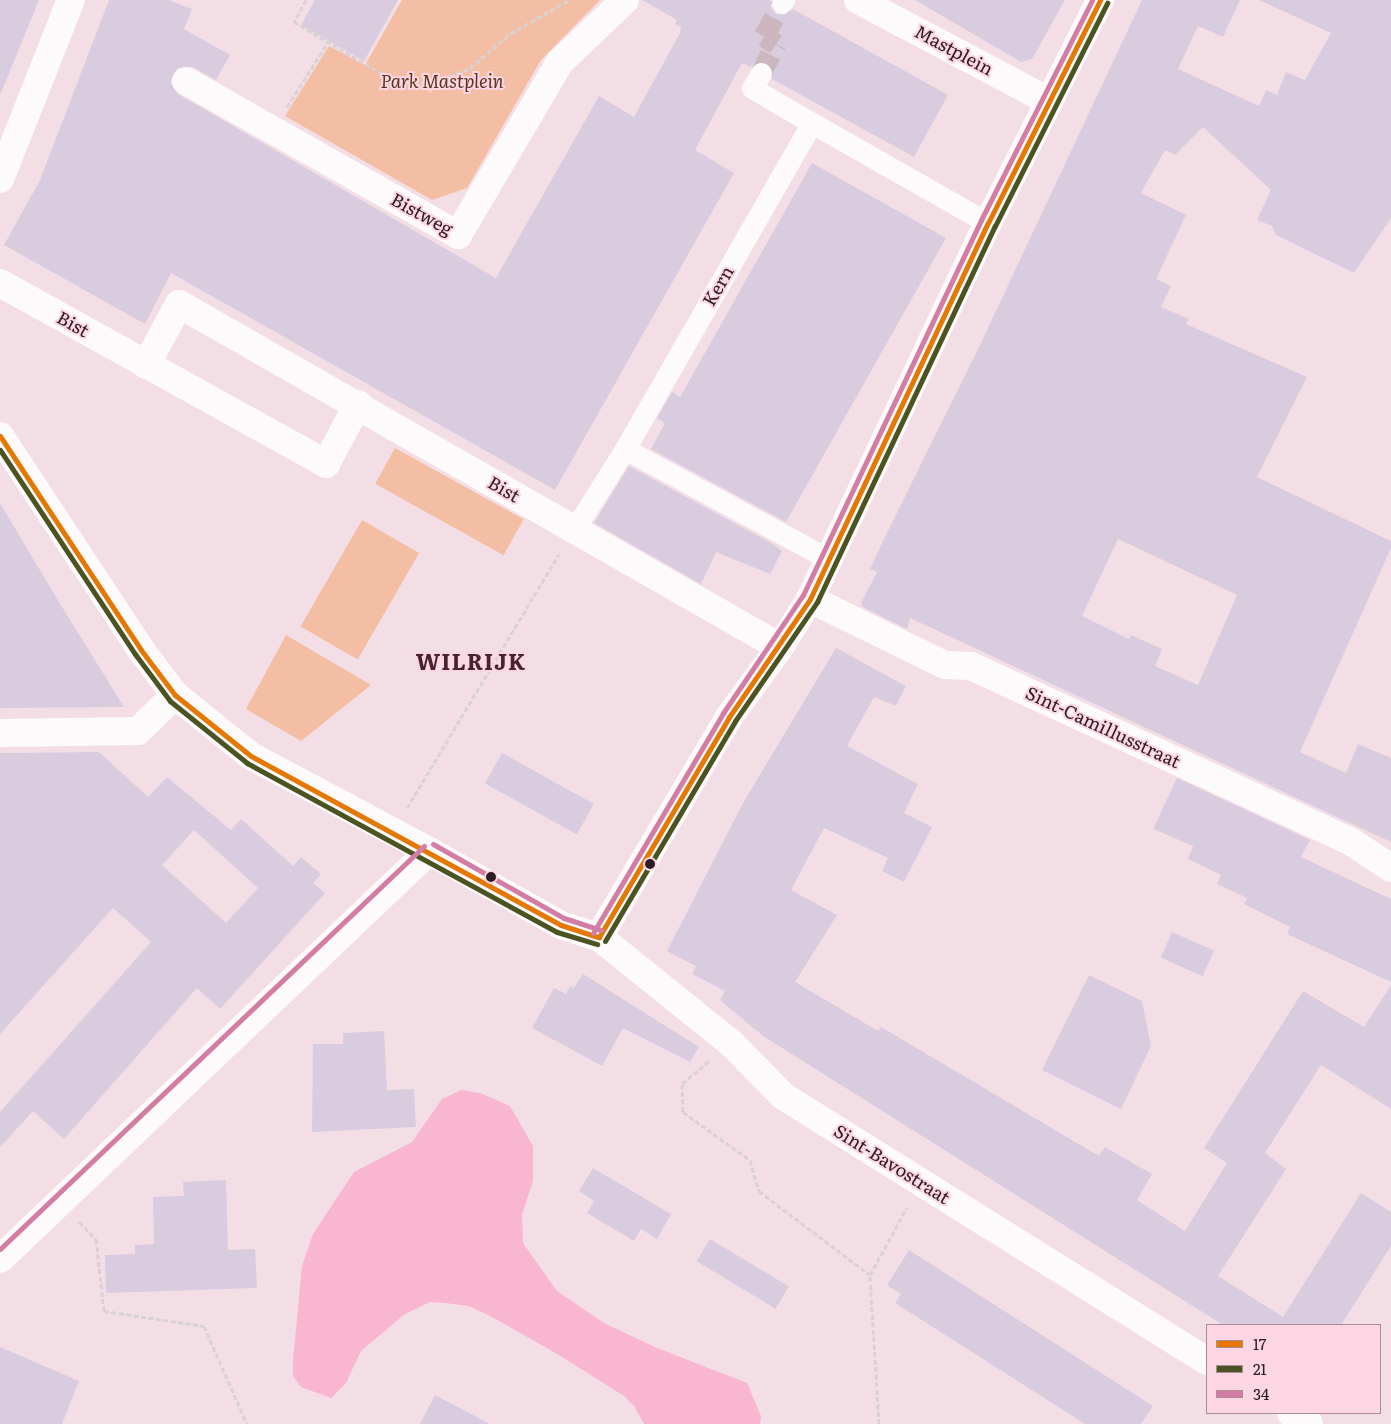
<!DOCTYPE html>
<html>
<head>
<meta charset="utf-8">
<style>
	body { margin:0 }
	#map { position:relative; width:1391px; height:1424px; overflow:hidden; background:#f4dee6; font-family:Literata,serif }
	div>[style] { position:absolute }
	.green>* { inset:0; background:#f3bea3; transform-origin:0 0 }
	.water>* { inset:0; background:#f8b6d0 }
	.building>* { inset:0; background:#daccdf; transform-origin:0 0 }
	.pedestrian-tunnel>* { height:21px; margin-top:-10.5px; transform-origin:0; background:repeating-linear-gradient(90deg,#ccb7bf 0 21px,transparent 0 32px) }
	.path>* { height:3px; margin-top:-1.5px; transform-origin:0; background:repeating-linear-gradient(90deg,#d9d2d4 0 5px,transparent 0 7.5px) }
	.pedestrian>* { height:21px; margin:-10.5px; padding:0 10.5px; transform-origin:10.5px; border-radius:10.5px; background:#fdfafb }
	.minor>* { height:28px; margin:-14px; padding:0 14px; transform-origin:14px; border-radius:14px; background:#fdfafb }
	.tertiary>* { height:28px; margin:-14px; padding:0 14px; transform-origin:14px; border-radius:14px; background:#fdfafb }
	.bus-1>* { height:5px; margin:-2.5px; padding:0 2.5px; transform-origin:2.5px; border-radius:2.5px; background:#e57802 }
	.bus-2>* { height:5px; margin:-2.5px; padding:0 2.5px; transform-origin:2.5px; border-radius:2.5px; background:#4a5321 }
	.bus-3>* { height:5px; margin:-2.5px; padding:0 2.5px; transform-origin:2.5px; border-radius:2.5px; background:#d37da5 }
	.dots>* { width:14px; height:14px; translate:-50% -50%; box-sizing:border-box; border:2px solid #fcd6e3; border-radius:50% }
	span { translate:-50% -50%; white-space:nowrap; text-align:center; line-height:1.15; -webkit-text-stroke:4px #fcd6e3; paint-order:stroke }
	.street-label { font-size:18px; color:#2e1c23 }
	.park-label { font-size:18px; color:#5a351b; font-style:italic }
	.district-label { font-size:22px; color:#472332; font-weight:700; letter-spacing:1px }
	.legend { position:absolute; left:1206px; top:1324px; width:175px; height:90px; box-sizing:border-box; background:#fcd6e3; border:1px solid #aa8c96; margin:0; padding:6px 9px; list-style:none; font-size:15px; color:#2e1c23 }
	.legend li { display:flex; align-items:center; gap:10px; height:25px }
	.legend b { width:25px; border:1px solid #aa8c96 }
</style>
</head>
<body>
<div id="map">
	<div class="green">
		<i style="clip-path:polygon(402px 0,600px 0,541px 60px,467px 188px,432px 200px,285px 116px,329px 46px,365px 65px)"></i>
		<i style="left:395px;top:448px;width:147px;height:41px;rotate:29deg"></i>
		<i style="left:362px;top:520px;width:66px;height:123px;rotate:30deg"></i>
		<i style="clip-path:polygon(286px 635px,371px 685px,301px 741px,246px 709px)"></i>
	</div>
	<div class="water">
		<i style="clip-path:polygon(461px 1090px,480px 1093px,510px 1106px,533px 1146px,533px 1181px,522px 1215px,523px 1243px,557px 1291px,604px 1323px,657px 1348px,747px 1383px,761px 1416px,760px 1424px,644px 1424px,634px 1406px,624px 1396px,559px 1355px,494px 1318px,469px 1306px,445px 1303px,430px 1302px,405px 1314px,361px 1351px,346px 1383px,331px 1398px,301px 1387px,293px 1376px,293px 1361px,302px 1266px,313px 1234px,354px 1172px,412px 1142px,442px 1099px)"></i>
	</div>
	<div class="building">
		<i style="clip-path:polygon(0 0,39px 0,1px 93px,0 93px)"></i>
		<i style="clip-path:polygon(109px 0,168px 0,192px 9px,184px 29px,230px 55px,216px 80px,193px 67px,178px 68px,170px 82px,178px 94px,496px 278px,599px 96px,634px 117px,680px 33px,681px 27px,675px 24px,677px 20px,642px 0,770px 0,771px 8px,776px 14px,787px 14px,793px 9px,948px 95px,914px 157px,772px 79px,772px 67px,767px 62px,755px 62px,750px 67px,742px 63px,695px 150px,734px 173px,555px 490px,171px 273px,145px 324px,4px 245px,40px 180px)"></i>
		<i style="clip-path:polygon(315px 0,398px 0,364px 61px,301px 25px)"></i>
		<i style="clip-path:polygon(915px 0,1065px 0,1032px 59px,1021px 62px)"></i>
		<i style="clip-path:polygon(evenodd,1142px 0,1240px 0,1223px 37px,1198px 26px,1178px 69px,1259px 106px,1266px 90px,1277px 95px,1286px 72px,1305px 80px,1331px 33px,1259px 0,1391px 0,1391px 218px,1354px 273px,1276px 235px,1272px 226px,1257px 220px,1271px 190px,1203px 127px,1175px 155px,1165px 150px,1141px 193px,1186px 215px,1156px 279px,1171px 286px,1161px 307px,1189px 319px,1186px 324px,1307px 377px,1257px 477px,1391px 541px,1391px 548px,1300px 752px,1346px 773px,1358px 744px,1391px 758px,1391px 842px,910px 618px,907px 629px,863px 607px,861px 603px,877px 572px,870px 569px,883px 541px,980px 345px,1142px 0,1118px 539px,1237px 595px,1198px 685px,1155px 666px,1162px 649px,1131px 635px,1129px 639px,1082px 616px,1118px 539px)"></i>
		<i style="clip-path:polygon(812px 163px,946px 238px,786px 522px,651px 449px,665px 423px,657px 418px,672px 392px,680px 397px)"></i>
		<i style="clip-path:polygon(629px 466px,773px 544px,782px 551px,770px 574px,716px 552px,701px 584px,594px 523px)"></i>
		<i style="clip-path:polygon(0 503px,59px 602px,124px 707px,0 708px)"></i>
		<i style="clip-path:polygon(836px 648px,906px 686px,896px 706px,874px 697px,847px 746px,918px 784px,904px 813px,932px 827px,904px 882px,882px 871px,888px 858px,824px 828px,791px 890px,837px 915px,795px 982px,878px 1031px,881px 1027px,1099px 1156px,1105px 1147px,1152px 1174px,1137px 1200px,1185px 1231px,1227px 1163px,1204px 1148px,1303px 991px,1364px 1027px,1391px 985px,1391px 1109px,1321px 1065px,1265px 1153px,1286px 1169px,1218px 1276px,1283px 1317px,1361px 1193px,1391px 1212px,1391px 1246px,1341px 1325px,1223px 1325px,763px 1036px,720px 1000px,725px 991px,692px 974px,696px 966px,667px 951px,743px 803px)"></i>
		<i style="clip-path:polygon(evenodd,99px 752px,148px 797px,167px 777px,231px 830px,241px 819px,293px 866px,301px 857px,321px 874px,313px 883px,325px 893px,220px 1009px,197px 988px,64px 1139px,33px 1111px,0 1147px,0 1112px,151px 942px,113px 908px,0 1034px,0 753px,99px 752px,194px 830px,258px 888px,226px 923px,162px 865px,194px 830px)"></i>
		<i style="left:502px;top:753px;width:105px;height:35px;rotate:29deg"></i>
		<i style="clip-path:polygon(1177px 778px,1310px 840px,1301px 857px,1391px 899px,1391px 982px,1287px 934px,1290px 927px,1244px 904px,1247px 898px,1217px 884px,1221px 875px,1188px 859px,1193px 846px,1153px 829px)"></i>
		<i style="left:1172px;top:932px;width:46px;height:28px;rotate:24deg"></i>
		<i style="clip-path:polygon(583px 974px,699px 1047px,690px 1062px,623px 1028px,602px 1066px,532px 1028px,554px 988px,566px 994px,570px 986px,574px 988px)"></i>
		<i style="clip-path:polygon(1089px 975px,1142px 1001px,1151px 1046px,1121px 1109px,1042px 1070px)"></i>
		<i style="clip-path:polygon(384px 1031px,387px 1090px,414px 1089px,416px 1127px,312px 1132px,313px 1044px,343px 1044px,343px 1033px)"></i>
		<i style="clip-path:polygon(593px 1168px,671px 1214px,657px 1239px,641px 1229px,634px 1241px,587px 1213px,594px 1201px,579px 1191px)"></i>
		<i style="clip-path:polygon(226px 1180px,228px 1250px,255px 1249px,257px 1288px,106px 1293px,105px 1255px,135px 1254px,135px 1245px,154px 1244px,153px 1197px,184px 1196px,183px 1182px)"></i>
		<i style="left:710px;top:1239px;width:92px;height:26px;rotate:31deg"></i>
		<i style="clip-path:polygon(909px 1250px,1153px 1406px,1141px 1424px,1085px 1424px,895px 1303px,901px 1294px,887px 1285px)"></i>
		<i style="clip-path:polygon(0 1347px,79px 1381px,62px 1424px,0 1424px)"></i>
		<i style="clip-path:polygon(435px 1395px,490px 1424px,420px 1424px)"></i>
	</div>
	<div class="pedestrian-tunnel">
		<i style="left:761px;top:73px;width:33px;rotate:-63deg"></i>
		<i style="left:776px;top:44px;width:14px;rotate:-146deg"></i>
		<i style="left:764px;top:36px;width:38px;rotate:-61deg"></i>
	</div>
	<div class="path">
		<i style="left:306px;top:0;width:25px;rotate:119deg"></i>
		<i style="left:294px;top:22px;width:103px;rotate:30.3deg"></i>
		<i style="left:383px;top:74px;width:24px;rotate:19deg"></i>
		<i style="left:406px;top:82px;width:15px"></i>
		<i style="left:421px;top:82px;width:21px;rotate:-8deg"></i>
		<i style="left:442px;top:79px;width:30px;rotate:-21deg"></i>
		<i style="left:470px;top:68px;width:54px;rotate:-40.5deg"></i>
		<i style="left:511px;top:33px;width:67px;rotate:-29.6deg"></i>
		<i style="left:287px;top:107px;width:77px;rotate:-57.8deg"></i>
		<i style="left:407px;top:808px;width:296px;rotate:-59.1deg"></i>
		<i style="left:709px;top:1061px;width:35px;rotate:140deg"></i>
		<i style="left:682px;top:1084px;width:28px;rotate:88deg"></i>
		<i style="left:683px;top:1112px;width:82px;rotate:35.6deg"></i>
		<i style="left:750px;top:1160px;width:32px;rotate:74deg"></i>
		<i style="left:759px;top:1191px;width:139px;rotate:37.1deg"></i>
		<i style="left:79px;top:1222px;width:24px;rotate:45deg"></i>
		<i style="left:96px;top:1239px;width:72px;rotate:83.7deg"></i>
		<i style="left:104px;top:1311px;width:101px;rotate:8.5deg"></i>
		<i style="left:204px;top:1326px;width:107px;rotate:66.3deg"></i>
		<i style="left:879px;top:1424px;width:149px;rotate:-93.5deg"></i>
		<i style="left:870px;top:1275px;width:77px;rotate:-61.4deg"></i>
	</div>
	<div class="pedestrian">
		<i style="left:782px;top:3px;width:4px;rotate:-56deg"></i>
		<i style="left:761px;top:73px;width:17px;rotate:121deg"></i>
		<i style="left:752px;top:88px;width:69px;rotate:30.3deg"></i>
		<i style="left:625px;top:449px;width:233px;rotate:28.4deg"></i>
		<i style="left:574px;top:530px;width:96px;rotate:-57.8deg"></i>
		<i style="left:625px;top:449px;width:376px;rotate:-60.2deg"></i>
		<i style="left:812px;top:123px;width:202px;rotate:29.6deg"></i>
	</div>
	<div class="minor">
		<i style="left:858px;top:0;width:216px;rotate:27.9deg"></i>
		<i style="left:186px;top:81px;width:313px;rotate:29.5deg"></i>
		<i style="left:458px;top:235px;width:201px;rotate:-59.5deg"></i>
		<i style="left:560px;top:62px;width:90px;rotate:-43.6deg"></i>
		<i style="left:0;top:179px;width:193px;rotate:-68.4deg"></i>
		<i style="left:0;top:283px;width:373px;rotate:29deg"></i>
		<i style="left:326px;top:464px;width:68px;rotate:-61.9deg"></i>
		<i style="left:146px;top:365px;width:69px;rotate:-61.6deg"></i>
		<i style="left:179px;top:304px;width:692px;rotate:29.71deg"></i>
		<i style="left:0;top:436px;width:256px;rotate:56.6deg"></i>
		<i style="left:141px;top:650px;width:56px;rotate:52.9deg"></i>
		<i style="left:175px;top:695px;width:97px;rotate:38.8deg"></i>
		<i style="left:251px;top:756px;width:202px;rotate:28.1deg"></i>
		<i style="left:810px;top:599px;width:150px;rotate:26.1deg"></i>
		<i style="left:945px;top:665px;width:26px;rotate:2deg"></i>
		<i style="left:971px;top:666px;width:417px;rotate:24.8deg"></i>
		<i style="left:1350px;top:841px;width:49px;rotate:33.4deg"></i>
		<i style="left:0;top:733px;width:138px;rotate:-0.8deg"></i>
		<i style="left:138px;top:731px;width:52px;rotate:-44.2deg"></i>
		<i style="left:599px;top:937px;width:169px;rotate:38.8deg"></i>
		<i style="left:731px;top:1043px;width:74px;rotate:45.5deg"></i>
		<i style="left:783px;top:1096px;width:500px;rotate:32.01deg"></i>
		<i style="left:1291px;top:1413px;width:21px;rotate:31deg"></i>
	</div>
	<div class="tertiary">
		<i style="left:0;top:1259px;width:592px;rotate:-43.56deg"></i>
		<i style="left:429px;top:851px;width:151px;rotate:29.3deg"></i>
		<i style="left:561px;top:925px;width:40px;rotate:18deg"></i>
		<i style="left:599px;top:937px;width:256px;rotate:-59.4deg"></i>
		<i style="left:729px;top:717px;width:87px;rotate:-53.9deg"></i>
		<i style="left:780px;top:647px;width:57px;rotate:-58deg"></i>
		<i style="left:810px;top:599px;width:416px;rotate:-64.7deg"></i>
		<i style="left:988px;top:223px;width:250px;rotate:-63.3deg"></i>
	</div>
	<div class="bus-1">
		<i style="left:0;top:436px;width:256px;rotate:56.6deg"></i>
		<i style="left:141px;top:650px;width:56px;rotate:52.9deg"></i>
		<i style="left:175px;top:695px;width:97px;rotate:38.8deg"></i>
		<i style="left:251px;top:756px;width:353px;rotate:28.6deg"></i>
		<i style="left:561px;top:925px;width:40px;rotate:18deg"></i>
		<i style="left:599px;top:937px;width:256px;rotate:-59.4deg"></i>
		<i style="left:729px;top:717px;width:143px;rotate:-55.5deg"></i>
		<i style="left:810px;top:599px;width:416px;rotate:-64.7deg"></i>
		<i style="left:988px;top:223px;width:250px;rotate:-63.3deg"></i>
	</div>
	<div class="bus-2">
		<i style="left:0;top:450px;width:245px;rotate:56.5deg"></i>
		<i style="left:135px;top:654px;width:59px;rotate:53.3deg"></i>
		<i style="left:170px;top:701px;width:99px;rotate:38.8deg"></i>
		<i style="left:247px;top:763px;width:353px;rotate:28.6deg"></i>
		<i style="left:557px;top:932px;width:42px;rotate:16.7deg"></i>
		<i style="left:605px;top:941px;width:256px;rotate:-59.4deg"></i>
		<i style="left:735px;top:721px;width:145px;rotate:-55.4deg"></i>
		<i style="left:817px;top:602px;width:416px;rotate:-64.7deg"></i>
		<i style="left:995px;top:226px;width:250px;rotate:-63.3deg"></i>
	</div>
	<div class="bus-3">
		<i style="left:433px;top:844px;width:150px;rotate:29.5deg"></i>
		<i style="left:564px;top:918px;width:39px;rotate:18deg"></i>
		<i style="left:593px;top:933px;width:256px;rotate:-59.4deg"></i>
		<i style="left:723px;top:713px;width:143px;rotate:-55.9deg"></i>
		<i style="left:803px;top:595px;width:415px;rotate:-64.6deg"></i>
		<i style="left:981px;top:220px;width:246px;rotate:-63.2deg"></i>
		<i style="left:0;top:1249px;width:585px;rotate:-43.55deg"></i>
	</div>
	<div class="dots">
		<i style="left:650px;top:864px;background:#2e1c23"></i>
		<i style="left:491px;top:877px;background:#2e1c23"></i>
	</div>
	<div class="street-label">
		<span style="left:954px;top:50px;rotate:28deg">Mastplein</span>
		<span style="left:422px;top:214px;rotate:29deg">Bistweg</span>
		<span style="left:718px;top:286px;rotate:-60deg">Kern</span>
		<span style="left:73px;top:324px;rotate:29deg">Bist</span>
		<span style="left:504px;top:489px;rotate:30deg">Bist</span>
		<span style="left:1103px;top:727px;rotate:25deg">Sint-Camillusstraat</span>
		<span style="left:892px;top:1164px;rotate:32deg">Sint-Bavostraat</span>
	</div>
	<div class="park-label">
		<span style="left:442px;top:81px">Park Mastplein</span>
	</div>
	<div class="district-label">
		<span style="left:471px;top:661px">WILRIJK</span>
	</div>
	<ul class="legend">
	<li><b style="height:6px;background:#e57802"></b>17</li>
	<li><b style="height:6px;background:#4a5321"></b>21</li>
	<li><b style="height:6px;background:#d37da5"></b>34</li>
	</ul>
</div>
</body>
</html>
